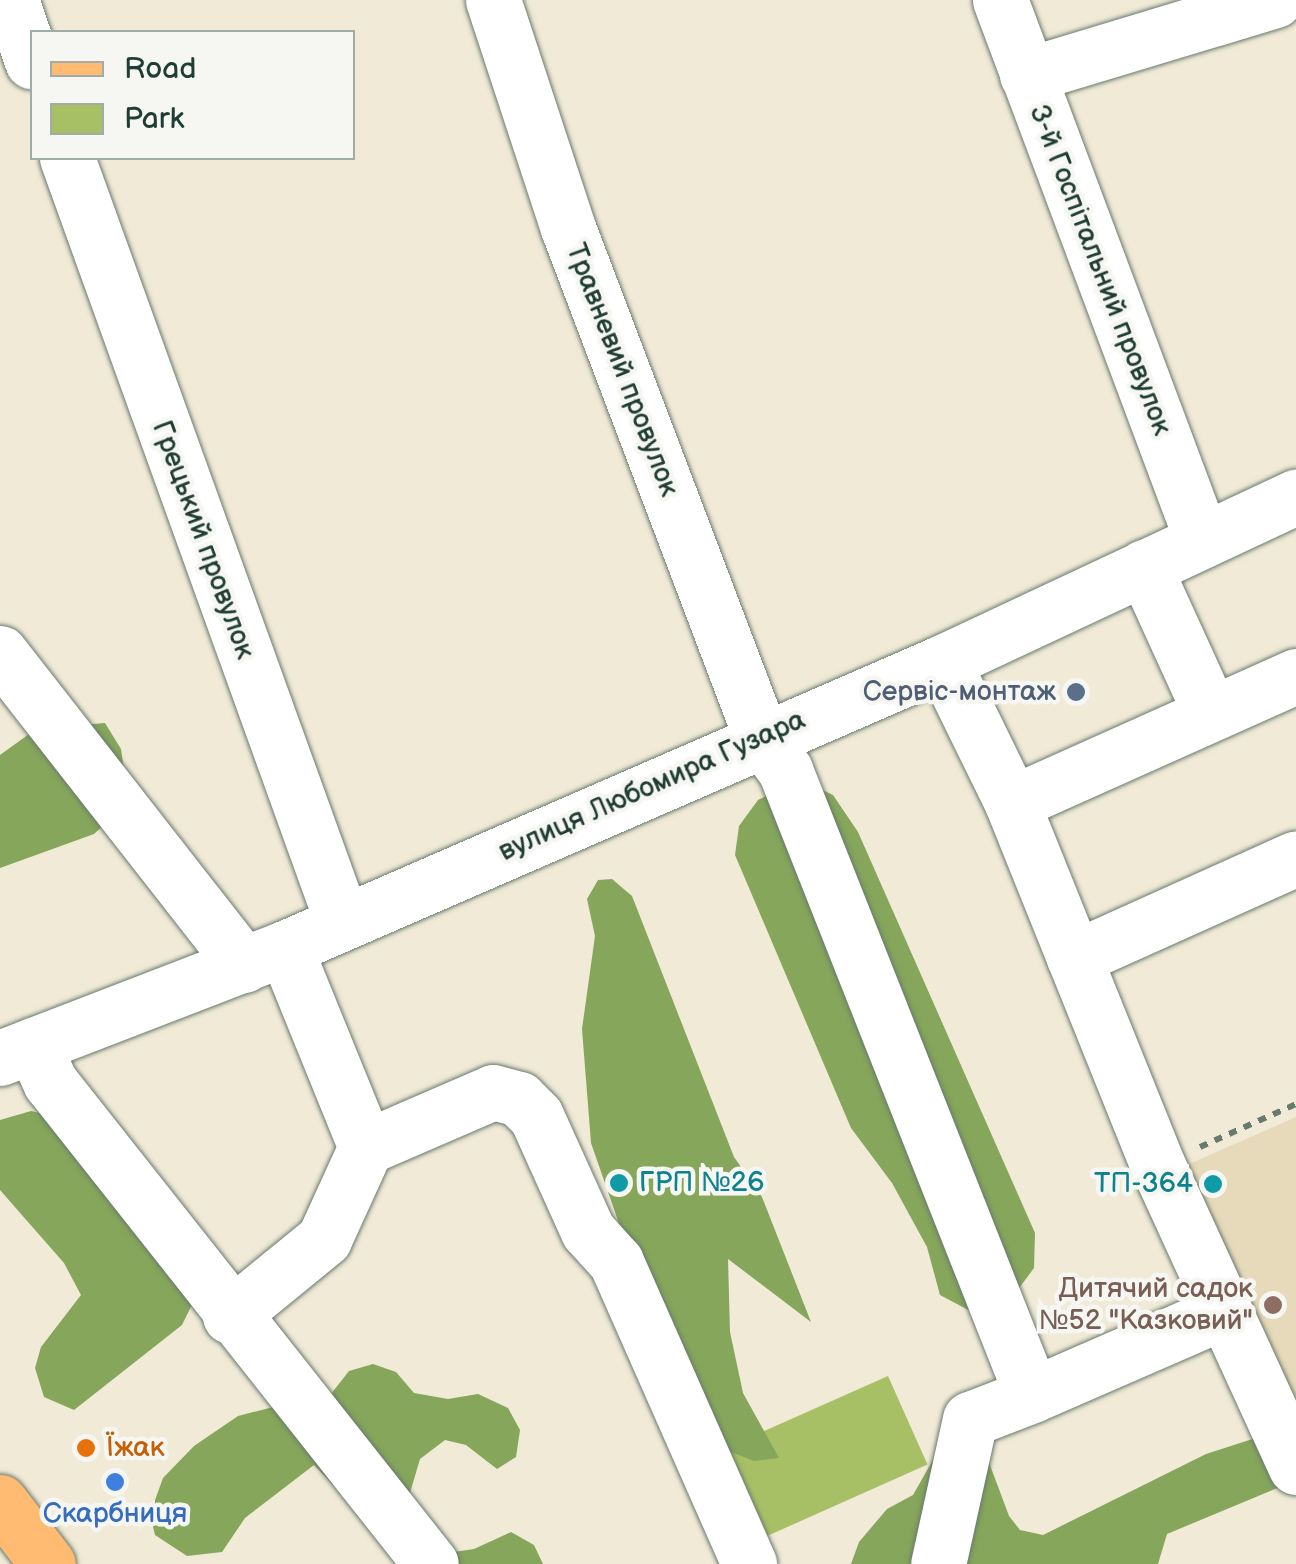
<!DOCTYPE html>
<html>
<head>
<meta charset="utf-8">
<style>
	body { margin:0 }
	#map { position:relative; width:1296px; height:1564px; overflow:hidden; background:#f0ead6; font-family:"Balsamiq Sans",sans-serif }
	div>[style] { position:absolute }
	.built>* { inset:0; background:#e6daba }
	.green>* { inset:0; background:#a7c066; transform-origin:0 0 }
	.forest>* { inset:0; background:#85a65b }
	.path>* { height:6px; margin-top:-3px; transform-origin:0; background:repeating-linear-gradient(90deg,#687a6d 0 8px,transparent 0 16px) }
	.roads { filter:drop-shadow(0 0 2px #687a6d) drop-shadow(0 0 2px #687a6d) }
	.minor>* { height:55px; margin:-27.5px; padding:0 27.5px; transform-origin:27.5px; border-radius:27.5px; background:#fff }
	.major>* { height:55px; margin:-27.5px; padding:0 27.5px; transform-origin:27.5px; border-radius:27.5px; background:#febb71 }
	.dots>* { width:28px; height:28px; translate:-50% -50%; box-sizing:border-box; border:5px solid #f6f6f2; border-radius:50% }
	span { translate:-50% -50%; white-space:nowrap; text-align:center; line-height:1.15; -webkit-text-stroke:9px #f6f6f2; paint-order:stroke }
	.street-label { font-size:28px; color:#1f3d34 }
	.service-label { font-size:28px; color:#4e5e75 }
	.right { translate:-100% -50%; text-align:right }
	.culture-label { font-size:28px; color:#0d838f }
	.left { translate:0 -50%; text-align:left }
	.education-label { font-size:28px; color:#785e54 }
	.food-label { font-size:28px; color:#c56008 }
	.shop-label { font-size:28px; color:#366cbe }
	.legend { position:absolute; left:30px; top:30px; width:325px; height:130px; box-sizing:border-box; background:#f6f6f2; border:2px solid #a0aca6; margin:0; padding:12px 18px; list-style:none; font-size:30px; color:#1f3d34 }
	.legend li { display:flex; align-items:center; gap:20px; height:50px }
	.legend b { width:50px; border:2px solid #a0aca6 }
</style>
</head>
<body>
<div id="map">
	<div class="built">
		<i style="clip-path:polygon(1296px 1117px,1296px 1407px,1187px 1165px)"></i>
	</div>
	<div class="green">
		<i style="left:888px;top:1376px;width:97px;height:175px;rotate:66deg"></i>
	</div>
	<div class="forest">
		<i style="clip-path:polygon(105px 723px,121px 749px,127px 791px,116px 814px,94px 834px,0 868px,0 755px,36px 729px)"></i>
		<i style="clip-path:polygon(799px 779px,833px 795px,858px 832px,1035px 1233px,1034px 1268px,1011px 1299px,972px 1312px,940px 1295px,927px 1247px,892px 1183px,851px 1128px,735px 855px,739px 826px,758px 800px)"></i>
		<i style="clip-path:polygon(612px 879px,632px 896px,734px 1157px,762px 1197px,811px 1322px,728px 1259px,730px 1332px,743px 1393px,779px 1458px,754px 1461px,729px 1451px,631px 1258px,591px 1143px,582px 1029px,595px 936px,587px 899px,598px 880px)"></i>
		<i style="clip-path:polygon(31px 1111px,56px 1117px,210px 1268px,182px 1325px,74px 1410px,44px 1397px,35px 1368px,41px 1347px,81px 1295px,64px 1263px,0 1190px,0 1120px)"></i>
		<i style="clip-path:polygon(373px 1364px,396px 1372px,414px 1393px,448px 1399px,478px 1394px,508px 1408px,520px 1430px,516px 1457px,497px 1469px,466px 1445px,445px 1440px,420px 1459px,407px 1503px,447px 1553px,474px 1549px,511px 1532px,534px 1545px,543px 1564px,409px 1564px,314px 1465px,245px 1518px,222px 1552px,187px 1556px,155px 1535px,150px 1514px,163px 1478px,194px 1446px,238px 1416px,273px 1407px,320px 1408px,349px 1371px)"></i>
		<i style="clip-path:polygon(1268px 1434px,1287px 1484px,1167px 1534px,1158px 1564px,851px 1564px,859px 1542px,887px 1509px,913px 1495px,934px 1458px,987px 1457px,1009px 1516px,1020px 1530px,1043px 1535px,1206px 1454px)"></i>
	</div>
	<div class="path">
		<i style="left:1200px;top:1147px;width:105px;rotate:-24.1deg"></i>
	</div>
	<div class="roads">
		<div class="minor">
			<i style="left:11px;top:0;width:65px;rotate:71deg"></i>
			<i style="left:493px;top:0;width:240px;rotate:71.8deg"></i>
			<i style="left:568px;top:228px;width:544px;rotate:69.23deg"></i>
			<i style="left:761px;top:737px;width:41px;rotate:54deg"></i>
			<i style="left:785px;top:770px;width:672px;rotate:68.44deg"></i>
			<i style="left:1032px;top:1395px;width:66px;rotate:158.8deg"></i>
			<i style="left:970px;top:1419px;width:148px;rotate:102.4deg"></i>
			<i style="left:1000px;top:0;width:577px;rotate:69.49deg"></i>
			<i style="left:1027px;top:75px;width:259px;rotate:-16.8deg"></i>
			<i style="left:67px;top:158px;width:811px;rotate:70.18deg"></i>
			<i style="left:1144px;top:567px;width:159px;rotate:65.5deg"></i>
			<i style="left:0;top:653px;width:396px;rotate:52deg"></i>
			<i style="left:943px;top:662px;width:157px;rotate:63.9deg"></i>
			<i style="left:1012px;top:803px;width:391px;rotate:68.1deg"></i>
			<i style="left:1158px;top:1166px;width:331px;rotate:65.4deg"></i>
			<i style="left:1012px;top:803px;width:311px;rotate:-24.1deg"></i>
			<i style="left:285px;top:948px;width:215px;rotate:67.9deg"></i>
			<i style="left:366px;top:1147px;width:138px;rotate:-23.4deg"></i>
			<i style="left:493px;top:1092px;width:27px;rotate:15deg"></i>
			<i style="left:519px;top:1099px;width:24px;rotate:45deg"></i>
			<i style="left:536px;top:1116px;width:126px;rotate:65.7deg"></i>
			<i style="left:588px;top:1231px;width:42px;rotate:47.9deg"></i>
			<i style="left:616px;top:1262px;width:330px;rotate:66.2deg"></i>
			<i style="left:1074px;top:958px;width:243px;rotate:-24.2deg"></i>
			<i style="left:33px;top:1045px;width:41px;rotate:65.3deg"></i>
			<i style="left:50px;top:1082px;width:614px;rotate:51.68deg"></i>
			<i style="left:0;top:1058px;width:305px;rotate:-21.1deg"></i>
			<i style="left:285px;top:948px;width:717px;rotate:-23.49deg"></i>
			<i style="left:943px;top:662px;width:390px;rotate:-25.1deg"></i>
			<i style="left:230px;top:1316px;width:122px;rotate:-39.3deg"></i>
			<i style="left:324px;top:1239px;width:101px;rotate:-65.5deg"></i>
			<i style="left:1032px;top:1395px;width:208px;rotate:-23.5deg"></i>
		</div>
		<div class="major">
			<i style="left:0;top:1502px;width:78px;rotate:52.3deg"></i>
		</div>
	</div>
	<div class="dots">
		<i style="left:1076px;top:692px;background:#5c6f8a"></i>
		<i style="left:619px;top:1183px;background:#0f9aa8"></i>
		<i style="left:1213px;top:1184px;background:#0f9aa8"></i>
		<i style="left:1273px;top:1305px;background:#8d6e63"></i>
		<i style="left:86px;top:1448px;background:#e8710a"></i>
		<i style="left:115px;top:1482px;background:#3f7fe0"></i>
	</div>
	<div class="street-label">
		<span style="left:1100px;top:270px;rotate:69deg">3-й Госпітальний провулок</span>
		<span style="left:622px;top:370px;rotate:69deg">Травневий провулок</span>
		<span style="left:203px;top:540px;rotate:70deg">Грецький провулок</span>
		<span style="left:652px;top:786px;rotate:-24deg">вулиця Любомира Гузара</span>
	</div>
	<div class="service-label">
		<span class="right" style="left:1056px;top:692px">Сервіс-монтаж</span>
	</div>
	<div class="culture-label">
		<span class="left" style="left:639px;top:1183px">ГРП №26</span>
		<span class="right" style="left:1193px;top:1184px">ТП-364</span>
	</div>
	<div class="education-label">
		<span class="right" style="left:1253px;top:1305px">Дитячий садок<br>№52 "Казковий"</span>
	</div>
	<div class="food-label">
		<span class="left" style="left:106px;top:1448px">Їжак</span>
	</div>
	<div class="shop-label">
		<span style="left:115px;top:1514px">Скарбниця</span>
	</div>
	<ul class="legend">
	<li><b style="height:12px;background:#febb71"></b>Road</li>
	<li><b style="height:28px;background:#a7c066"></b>Park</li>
	</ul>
</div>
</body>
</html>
